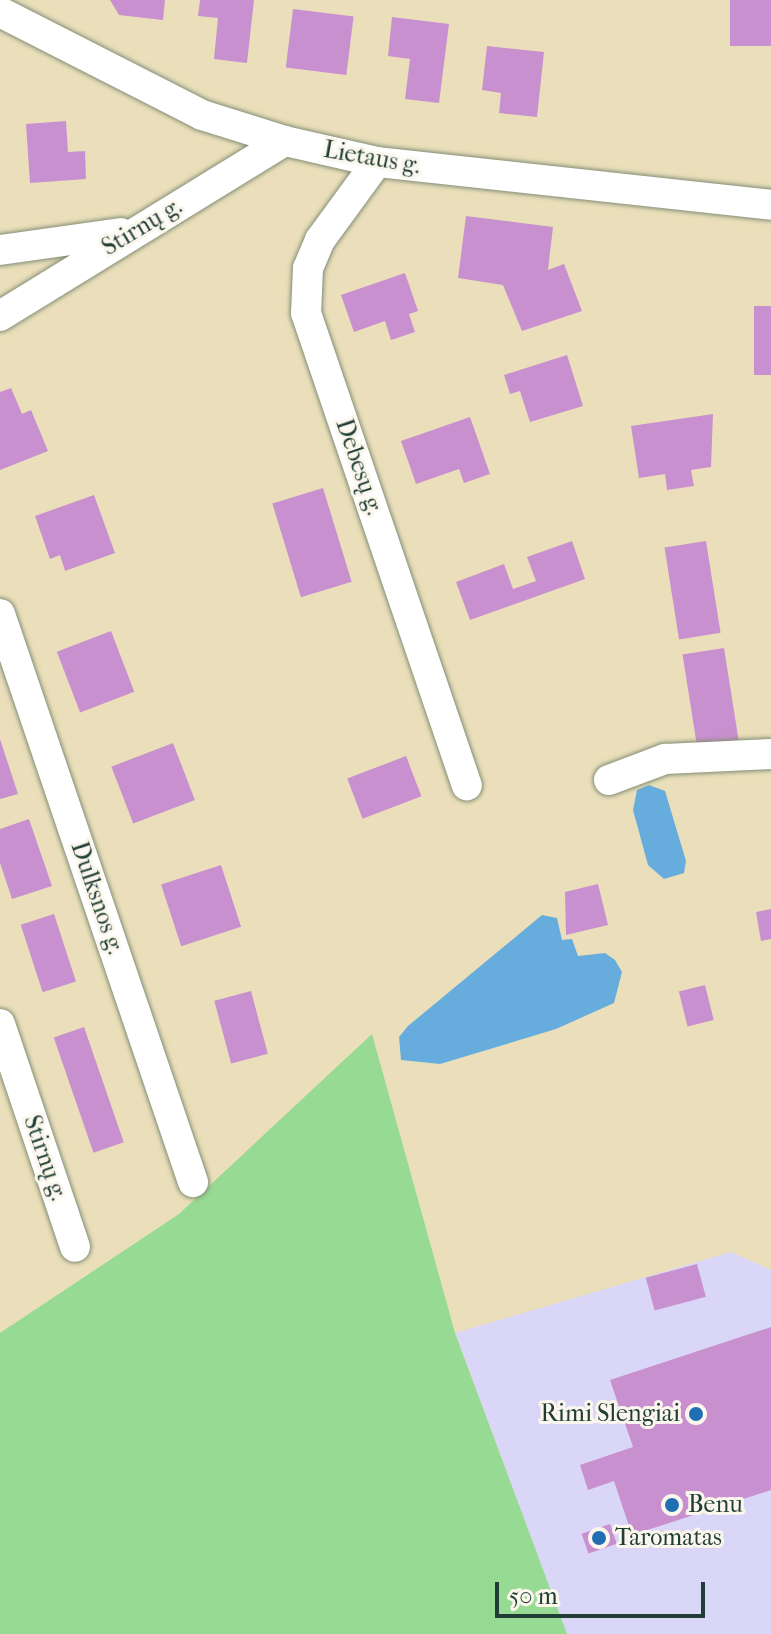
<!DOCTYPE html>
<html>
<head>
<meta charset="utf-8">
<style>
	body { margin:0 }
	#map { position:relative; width:771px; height:1634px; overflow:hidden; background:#eadfba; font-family:"IM FELL French Canon",serif }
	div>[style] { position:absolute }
	.built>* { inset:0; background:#dad6f7 }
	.green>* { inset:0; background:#96da93 }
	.water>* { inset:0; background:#66addd }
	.building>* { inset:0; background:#c890cf; transform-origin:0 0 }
	.roads { filter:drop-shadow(0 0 2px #848e77) drop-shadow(0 0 2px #848e77) }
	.minor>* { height:30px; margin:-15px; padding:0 15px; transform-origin:15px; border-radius:15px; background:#fff }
	.dots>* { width:22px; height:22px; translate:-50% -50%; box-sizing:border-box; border:4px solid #fbf7ec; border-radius:50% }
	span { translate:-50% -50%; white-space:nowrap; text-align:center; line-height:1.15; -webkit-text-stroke:6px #fbf7ec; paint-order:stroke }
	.street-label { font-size:24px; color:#1f3d34 }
	.poi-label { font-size:24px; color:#1f3d34 }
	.right { translate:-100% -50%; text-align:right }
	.left { translate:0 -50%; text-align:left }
	.scale { position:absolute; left:495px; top:1582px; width:210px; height:36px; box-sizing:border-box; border:4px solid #1f3d34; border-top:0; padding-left:10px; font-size:24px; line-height:28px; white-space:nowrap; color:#1f3d34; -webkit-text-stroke:6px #fbf7ec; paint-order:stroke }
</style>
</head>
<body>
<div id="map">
	<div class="built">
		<i style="clip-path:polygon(731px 1252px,771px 1270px,771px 1634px,567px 1634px,455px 1333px)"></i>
	</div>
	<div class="green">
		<i style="clip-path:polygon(372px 1034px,455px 1333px,567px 1634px,0 1634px,0 1333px,179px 1214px)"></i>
	</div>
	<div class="water">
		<i style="clip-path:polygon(649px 785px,665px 791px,686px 861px,684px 873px,664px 879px,648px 865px,633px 810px,637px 790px)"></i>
		<i style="clip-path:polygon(542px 915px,557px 918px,562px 940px,572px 939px,578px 956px,605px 953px,615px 960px,622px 972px,614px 1003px,556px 1029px,440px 1064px,401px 1060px,399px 1037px,408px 1026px)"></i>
	</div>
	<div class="building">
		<i style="clip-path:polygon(110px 0,165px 0,163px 20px,119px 15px)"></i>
		<i style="clip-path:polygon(200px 0,254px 0,247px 63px,214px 59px,218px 18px,198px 16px)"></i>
		<i style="left:730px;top:0;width:41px;height:46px"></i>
		<i style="left:293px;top:9px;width:61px;height:59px;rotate:7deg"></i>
		<i style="clip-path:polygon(392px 17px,449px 24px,439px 103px,405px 99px,410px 59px,388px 56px)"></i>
		<i style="clip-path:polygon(487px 46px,544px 52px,537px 117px,499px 113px,501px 93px,482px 90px)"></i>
		<i style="clip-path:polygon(66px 121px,68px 152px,85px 151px,86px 179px,30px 183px,26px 124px)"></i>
		<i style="clip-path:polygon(466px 216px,553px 227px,548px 270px,564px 264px,582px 311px,522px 331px,503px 285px,458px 278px)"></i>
		<i style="clip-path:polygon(405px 273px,418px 311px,409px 314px,415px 332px,391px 340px,385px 321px,354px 332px,341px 295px)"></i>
		<i style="left:754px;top:306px;width:17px;height:69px"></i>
		<i style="clip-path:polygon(567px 355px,583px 406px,530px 422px,520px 391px,510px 394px,504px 375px)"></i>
		<i style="clip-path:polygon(11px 388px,22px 414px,31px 410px,48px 451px,0 470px,0 392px)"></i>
		<i style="clip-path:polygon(713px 414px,711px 467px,691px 470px,694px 486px,667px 490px,665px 474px,639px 478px,631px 426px)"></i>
		<i style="clip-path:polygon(470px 417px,490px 474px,464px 483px,459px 469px,416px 484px,401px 441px)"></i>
		<i style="left:323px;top:488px;width:98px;height:53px;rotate:73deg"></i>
		<i style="clip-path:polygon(94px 495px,115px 553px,65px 571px,60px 555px,50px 559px,35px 516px)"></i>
		<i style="clip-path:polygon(572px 541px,585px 579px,470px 620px,456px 582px,504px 564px,513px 589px,536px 581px,527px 557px)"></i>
		<i style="left:706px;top:541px;width:93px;height:42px;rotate:81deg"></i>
		<i style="left:111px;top:631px;width:65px;height:58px;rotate:69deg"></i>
		<i style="left:724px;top:648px;width:93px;height:42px;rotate:81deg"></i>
		<i style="clip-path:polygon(0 739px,18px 794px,0 799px)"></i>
		<i style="left:173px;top:743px;width:61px;height:66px;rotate:69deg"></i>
		<i style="left:406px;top:756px;width:43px;height:63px;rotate:69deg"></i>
		<i style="clip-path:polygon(29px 819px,52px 886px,12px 899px,0 863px,0 829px)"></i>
		<i style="left:221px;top:865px;width:65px;height:63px;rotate:72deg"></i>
		<i style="clip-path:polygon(598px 884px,608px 925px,566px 935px,565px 892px)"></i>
		<i style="clip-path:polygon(771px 909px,771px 939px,761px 941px,756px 912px)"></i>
		<i style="left:54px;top:914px;width:71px;height:35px;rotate:72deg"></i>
		<i style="left:705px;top:985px;width:36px;height:27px;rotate:76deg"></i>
		<i style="left:251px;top:991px;width:65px;height:38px;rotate:75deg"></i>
		<i style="left:84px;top:1027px;width:122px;height:32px;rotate:71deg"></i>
		<i style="left:697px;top:1264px;width:34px;height:53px;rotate:75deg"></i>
		<i style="clip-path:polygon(771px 1327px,771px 1490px,632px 1535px,614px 1481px,588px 1490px,580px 1465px,633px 1447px,610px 1380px)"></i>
		<i style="left:610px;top:1524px;width:21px;height:30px;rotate:71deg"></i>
	</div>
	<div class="roads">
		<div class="minor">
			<i style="left:0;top:12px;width:227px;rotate:27deg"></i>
			<i style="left:202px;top:115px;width:87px;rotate:17.4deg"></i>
			<i style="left:285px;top:141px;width:94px;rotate:12.9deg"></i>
			<i style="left:377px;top:162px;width:396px;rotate:6.2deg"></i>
			<i style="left:377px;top:162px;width:97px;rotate:126.2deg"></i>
			<i style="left:320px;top:240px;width:30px;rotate:113deg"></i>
			<i style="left:308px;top:268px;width:45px;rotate:92.5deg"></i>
			<i style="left:306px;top:313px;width:499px;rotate:71.2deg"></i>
			<i style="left:0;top:250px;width:122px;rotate:-8deg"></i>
			<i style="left:0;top:316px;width:334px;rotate:-31.6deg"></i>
			<i style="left:0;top:614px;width:600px;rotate:71.23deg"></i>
			<i style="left:609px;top:780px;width:60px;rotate:-20.6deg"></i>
			<i style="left:665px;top:759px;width:106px;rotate:-2.7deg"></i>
			<i style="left:0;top:1024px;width:235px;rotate:71.4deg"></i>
		</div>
	</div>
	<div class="dots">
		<i style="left:696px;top:1414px;background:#1f6fb2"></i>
		<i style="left:672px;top:1505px;background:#1f6fb2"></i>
		<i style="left:599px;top:1538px;background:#1f6fb2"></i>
	</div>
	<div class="street-label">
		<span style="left:372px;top:158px;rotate:10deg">Lietaus g.</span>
		<span style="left:142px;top:227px;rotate:-31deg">Stirnų g.</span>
		<span style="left:359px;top:467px;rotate:71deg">Debesų g.</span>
		<span style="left:97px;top:898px;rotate:71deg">Dulksnos g.</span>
		<span style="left:45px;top:1158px;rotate:71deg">Stirnų g.</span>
	</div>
	<div class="poi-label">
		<span class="right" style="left:680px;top:1414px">Rimi Slengiai</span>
		<span class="left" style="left:688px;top:1505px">Benu</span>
		<span class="left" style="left:615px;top:1538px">Taromatas</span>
	</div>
	<div class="scale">50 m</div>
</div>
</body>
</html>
